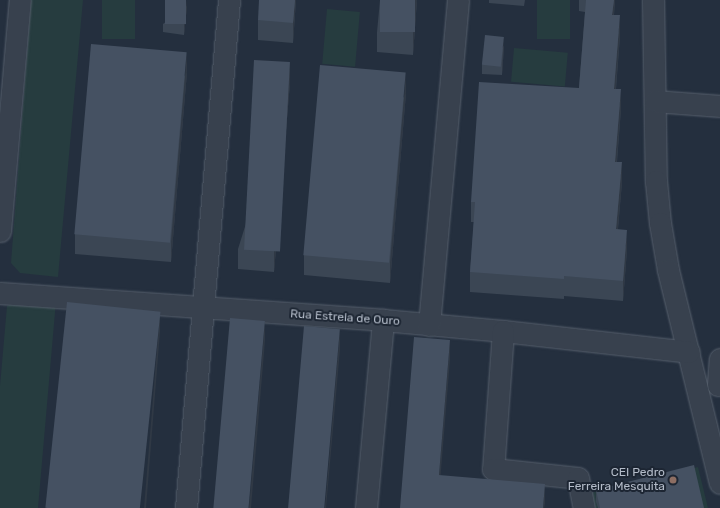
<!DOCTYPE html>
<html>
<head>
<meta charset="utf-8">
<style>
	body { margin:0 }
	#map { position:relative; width:720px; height:508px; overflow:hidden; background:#242f3e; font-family:Rubik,sans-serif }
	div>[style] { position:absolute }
	.green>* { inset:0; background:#263c3f; transform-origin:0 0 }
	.roads { filter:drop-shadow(0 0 1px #565f6c) drop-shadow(0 0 1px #565f6c) }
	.street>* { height:21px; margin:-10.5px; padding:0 10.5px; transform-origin:10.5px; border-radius:10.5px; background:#38414e }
	.wall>* { inset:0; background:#3b4654 }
	.shaded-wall>* { inset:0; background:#303945 }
	.building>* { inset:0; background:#455162; transform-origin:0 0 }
	.dots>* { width:11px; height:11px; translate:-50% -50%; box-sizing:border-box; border:2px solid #1d2633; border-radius:50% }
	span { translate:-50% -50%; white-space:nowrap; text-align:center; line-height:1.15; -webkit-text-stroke:4px #1d2633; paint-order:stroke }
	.street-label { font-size:12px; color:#b4bcc9 }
	.poi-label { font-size:12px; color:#b4bcc9 }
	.right { translate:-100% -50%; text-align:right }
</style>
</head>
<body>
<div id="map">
	<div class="green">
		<i style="clip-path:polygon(31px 0,83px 0,58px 277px,20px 273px,11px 263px)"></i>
		<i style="left:102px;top:0;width:33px;height:39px"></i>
		<i style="left:537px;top:0;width:33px;height:39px"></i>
		<i style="left:327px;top:9px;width:33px;height:55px;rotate:5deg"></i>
		<i style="left:514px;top:48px;width:54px;height:34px;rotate:5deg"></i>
		<i style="clip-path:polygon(15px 300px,56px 301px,38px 508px,0 508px,0 386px,7px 306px)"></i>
		<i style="clip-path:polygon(698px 467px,708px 508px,594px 508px,591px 493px)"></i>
	</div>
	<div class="roads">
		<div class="street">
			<i style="left:653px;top:0;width:181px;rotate:89.1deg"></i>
			<i style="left:656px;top:181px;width:42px;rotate:84.6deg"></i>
			<i style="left:660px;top:223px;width:48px;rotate:80.3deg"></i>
			<i style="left:668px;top:270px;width:219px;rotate:76.3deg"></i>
			<i style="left:655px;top:101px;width:65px;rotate:4.4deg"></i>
			<i style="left:0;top:231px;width:232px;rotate:-85.1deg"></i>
			<i style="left:0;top:293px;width:384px;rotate:4deg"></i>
			<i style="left:383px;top:320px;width:121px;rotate:5.2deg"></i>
			<i style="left:503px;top:331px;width:187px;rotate:6.4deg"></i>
			<i style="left:429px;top:325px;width:326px;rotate:-84.9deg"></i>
			<i style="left:503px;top:331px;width:138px;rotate:94.1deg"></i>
			<i style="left:493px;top:469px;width:85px;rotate:6deg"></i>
			<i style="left:578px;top:478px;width:31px;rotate:79deg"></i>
			<i style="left:718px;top:385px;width:26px;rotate:-86deg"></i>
			<i style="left:186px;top:508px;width:510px;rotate:-85.16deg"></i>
			<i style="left:366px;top:508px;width:189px;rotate:-84.8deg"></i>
		</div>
	</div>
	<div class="wall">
		<i style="clip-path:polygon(296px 0,293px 43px,258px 40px,258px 20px)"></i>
		<i style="clip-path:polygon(380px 0,417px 0,413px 55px,377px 52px,377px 32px)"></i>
		<i style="clip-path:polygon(489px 0,525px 0,524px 6px,489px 3px)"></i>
		<i style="clip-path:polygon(579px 0,615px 0,614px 15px,620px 36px,616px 89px,621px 109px,617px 162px,622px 182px,618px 229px,627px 250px,623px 301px,564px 296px,564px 299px,470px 292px,470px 272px,474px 222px,471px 222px,471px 202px,579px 88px,585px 12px,579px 11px)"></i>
		<i style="clip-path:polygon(187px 6px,184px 35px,163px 32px,163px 24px)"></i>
		<i style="clip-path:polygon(504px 46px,502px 75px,482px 74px,482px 65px)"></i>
		<i style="clip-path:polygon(187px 72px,171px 262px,75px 254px,75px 234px)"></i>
		<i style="clip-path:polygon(290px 83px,274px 272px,238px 269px,238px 249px)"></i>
		<i style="clip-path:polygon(406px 93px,390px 283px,304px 275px,304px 255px)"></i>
		<i style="clip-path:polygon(596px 490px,704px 508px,598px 508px,596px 502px)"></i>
	</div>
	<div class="shaded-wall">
		<i style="clip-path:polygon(187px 0,187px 6px,184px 35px,184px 26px)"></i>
		<i style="clip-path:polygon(295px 0,296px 0,293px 43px,293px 23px)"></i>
		<i style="clip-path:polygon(415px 0,417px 0,413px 55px,413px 35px)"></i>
		<i style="clip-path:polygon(614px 0,615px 0,612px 35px,612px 15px)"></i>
		<i style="clip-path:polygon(620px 15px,620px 36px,614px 109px,614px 89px)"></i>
		<i style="clip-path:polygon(504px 37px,504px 46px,502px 75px,502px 67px)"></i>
		<i style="clip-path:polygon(187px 52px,187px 72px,171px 262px,171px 242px)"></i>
		<i style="clip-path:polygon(290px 62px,290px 83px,274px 272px,274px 252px)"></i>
		<i style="clip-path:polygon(406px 73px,406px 93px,390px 283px,390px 263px)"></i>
		<i style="clip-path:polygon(621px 89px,621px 109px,615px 182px,615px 162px)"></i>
		<i style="clip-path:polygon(622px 162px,622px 182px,616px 249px,616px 229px)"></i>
		<i style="clip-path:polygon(627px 230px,627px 250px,623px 301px,623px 281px)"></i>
		<i style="clip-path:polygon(160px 312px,160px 332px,146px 508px,144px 508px)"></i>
		<i style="clip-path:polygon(265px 321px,265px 341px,251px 508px,249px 508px)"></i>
		<i style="clip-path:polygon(340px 329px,340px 350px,326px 508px,325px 508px)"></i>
		<i style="clip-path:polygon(450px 340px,450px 360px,439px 495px,439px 475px)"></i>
		<i style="clip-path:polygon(545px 484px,545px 504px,544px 508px,543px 508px)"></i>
	</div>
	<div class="building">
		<i style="left:165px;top:0;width:21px;height:24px"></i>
		<i style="clip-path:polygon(259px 0,295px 0,293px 23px,258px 20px)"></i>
		<i style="left:380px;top:0;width:35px;height:32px"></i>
		<i style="clip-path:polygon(586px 0,614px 0,612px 15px,620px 15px,614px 89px,621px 89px,615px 162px,622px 162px,616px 229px,627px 230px,623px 281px,564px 276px,564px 279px,470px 272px,475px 202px,471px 202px,479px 82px,579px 88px)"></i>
		<i style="left:485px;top:35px;width:19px;height:30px;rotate:6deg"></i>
		<i style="left:91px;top:44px;width:96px;height:191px;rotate:5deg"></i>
		<i style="left:254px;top:60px;width:36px;height:190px;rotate:3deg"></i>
		<i style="left:320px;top:65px;width:86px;height:191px;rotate:5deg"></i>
		<i style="left:67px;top:302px;width:94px;height:207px;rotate:6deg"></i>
		<i style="left:230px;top:318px;width:35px;height:191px;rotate:5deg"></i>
		<i style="left:304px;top:326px;width:36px;height:183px;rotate:5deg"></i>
		<i style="clip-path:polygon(414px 337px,450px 340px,439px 475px,545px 484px,543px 508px,400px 508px)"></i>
		<i style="clip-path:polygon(694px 465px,704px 508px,600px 508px,596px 490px)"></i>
	</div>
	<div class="dots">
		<i style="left:673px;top:480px;background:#8d6e63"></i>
	</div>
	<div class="street-label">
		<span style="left:345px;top:318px;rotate:4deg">Rua Estrela de Ouro</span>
	</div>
	<div class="poi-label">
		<span class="right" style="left:665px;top:480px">CEI Pedro<br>Ferreira Mesquita</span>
	</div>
</div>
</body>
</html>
